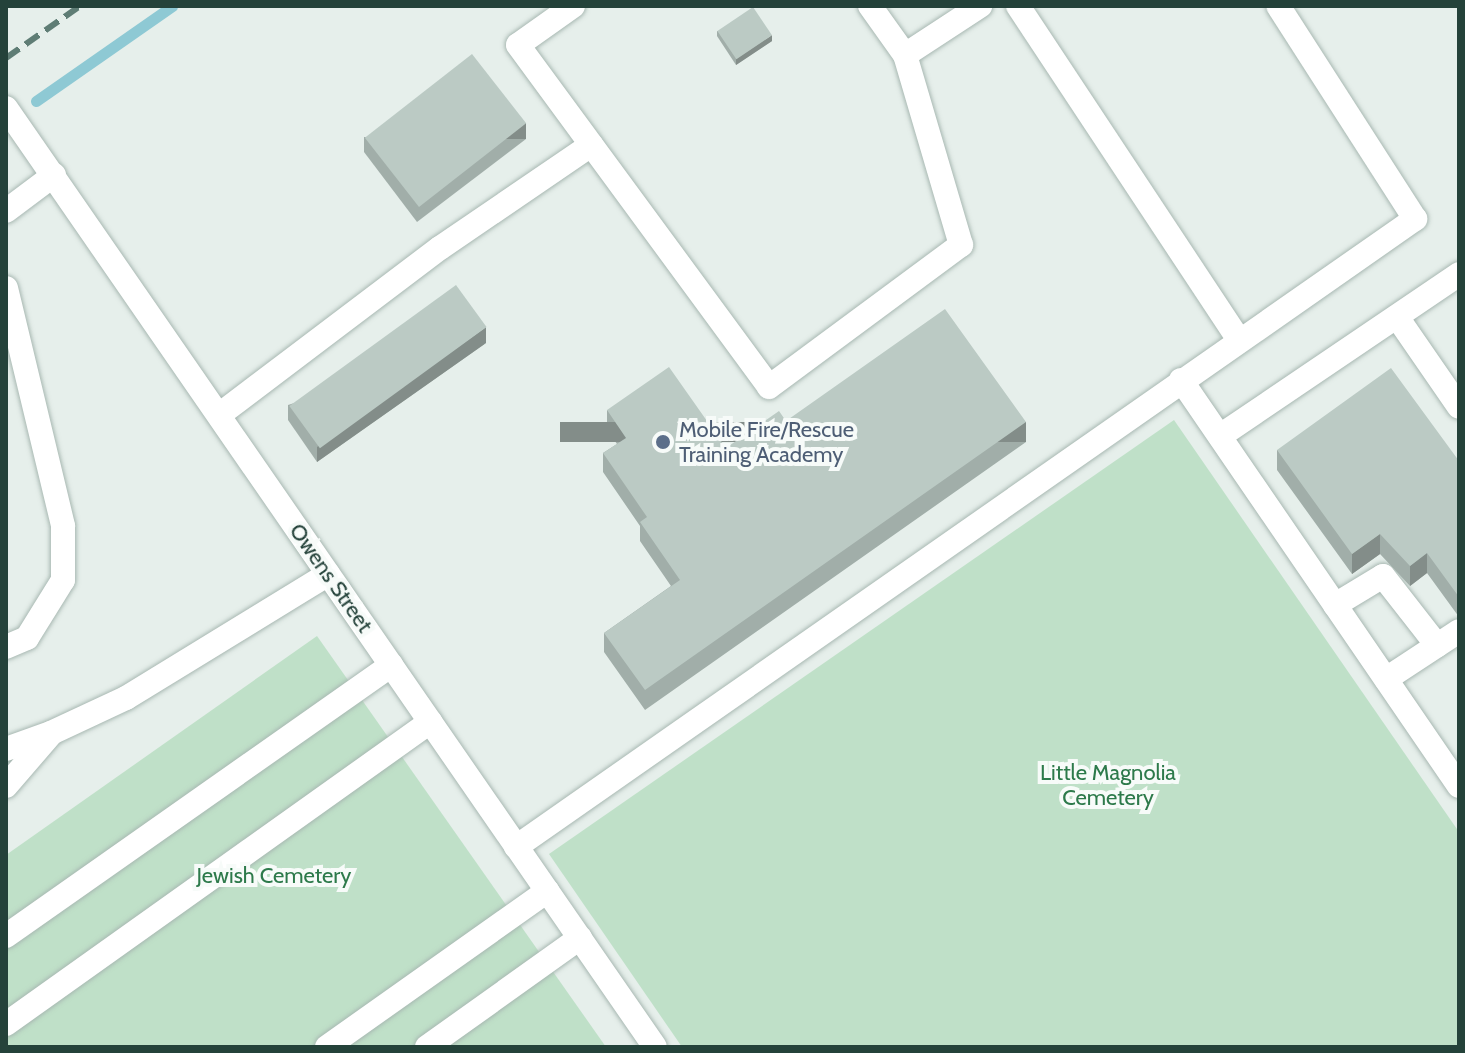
<!DOCTYPE html>
<html>
<head>
<meta charset="utf-8">
<style>
	body { margin:0 }
	#map { position:relative; width:1465px; height:1053px; overflow:hidden; background:#e6efeb; font-family:Cabin,sans-serif }
	div>[style] { position:absolute }
	.green>* { inset:0; background:#bfe0c8 }
	.stream>* { height:11px; margin:-5.5px; padding:0 5.5px; transform-origin:5.5px; border-radius:5.5px; background:#8ec9d4 }
	.roads { filter:drop-shadow(0 0 2px #a8b8b2) drop-shadow(0 0 2px #a8b8b2) }
	.minor>* { height:24px; margin:-12px; padding:0 12px; transform-origin:12px; border-radius:12px; background:#fff }
	.rail>* { height:6px; margin-top:-3px; transform-origin:0; background:repeating-linear-gradient(90deg,#5f7d75 0 16px,transparent 0 24px) }
	.wall>* { inset:0; background:#a1aea9 }
	.shaded-wall>* { inset:0; background:#838d89; transform-origin:0 0 }
	.building>* { inset:0; background:#bbcac4; transform-origin:0 0 }
	.dots>* { width:22px; height:22px; translate:-50% -50%; box-sizing:border-box; border:4px solid #f7fbf9; border-radius:50% }
	span { translate:-50% -50%; white-space:nowrap; text-align:center; line-height:1.15; -webkit-text-stroke:8px #f7fbf9; paint-order:stroke }
	.service-label { font-size:22px; color:#4e5e75 }
	.left { translate:0 -50%; text-align:left }
	.street-label { font-size:22px; color:#24423a }
	.park-label { font-size:22px; color:#2d7a4b }
	.frame { position:absolute; inset:0; border:8px solid #24423a; pointer-events:none }
</style>
</head>
<body>
<div id="map">
	<div class="green">
		<i style="clip-path:polygon(1174px 420px,1459px 832px,1459px 1047px,682px 1047px,549px 854px)"></i>
		<i style="clip-path:polygon(317px 636px,606px 1047px,6px 1047px,6px 855px)"></i>
	</div>
	<div class="stream">
		<i style="left:36px;top:101px;width:166px;rotate:-34.9deg"></i>
	</div>
	<div class="roads">
		<div class="minor">
			<i style="left:573px;top:6px;width:67px;rotate:144.7deg"></i>
			<i style="left:518px;top:45px;width:424px;rotate:53.7deg"></i>
			<i style="left:769px;top:387px;width:239px;rotate:-36.5deg"></i>
			<i style="left:961px;top:245px;width:198px;rotate:-106.4deg"></i>
			<i style="left:905px;top:55px;width:60px;rotate:-125.5deg"></i>
			<i style="left:1018px;top:6px;width:400px;rotate:56.5deg"></i>
			<i style="left:905px;top:55px;width:90px;rotate:-33.2deg"></i>
			<i style="left:6px;top:108px;width:1141px;rotate:55.35deg"></i>
			<i style="left:6px;top:211px;width:60px;rotate:-36.9deg"></i>
			<i style="left:6px;top:288px;width:245px;rotate:76.5deg"></i>
			<i style="left:63px;top:526px;width:54px;rotate:90deg"></i>
			<i style="left:63px;top:580px;width:68px;rotate:121.8deg"></i>
			<i style="left:27px;top:638px;width:23px;rotate:157deg"></i>
			<i style="left:1397px;top:317px;width:109px;rotate:55.4deg"></i>
			<i style="left:1181px;top:380px;width:492px;rotate:55.6deg"></i>
			<i style="left:219px;top:415px;width:277px;rotate:-37.1deg"></i>
			<i style="left:440px;top:248px;width:183px;rotate:-34.3deg"></i>
			<i style="left:1220px;top:436px;width:289px;rotate:-34.1deg"></i>
			<i style="left:1335px;top:605px;width:56px;rotate:-31.1deg"></i>
			<i style="left:1383px;top:576px;width:88px;rotate:52deg"></i>
			<i style="left:1386px;top:679px;width:87px;rotate:-33.3deg"></i>
			<i style="left:6px;top:749px;width:48px;rotate:-19.6deg"></i>
			<i style="left:51px;top:733px;width:83px;rotate:-25deg"></i>
			<i style="left:126px;top:698px;width:237px;rotate:-31.5deg"></i>
			<i style="left:6px;top:786px;width:67px;rotate:-49.2deg"></i>
			<i style="left:516px;top:847px;width:1097px;rotate:-34.94deg"></i>
			<i style="left:1415px;top:219px;width:253px;rotate:-122.7deg"></i>
			<i style="left:6px;top:936px;width:471px;rotate:-35.1deg"></i>
			<i style="left:6px;top:1024px;width:521px;rotate:-35.46deg"></i>
			<i style="left:327px;top:1047px;width:270px;rotate:-35.3deg"></i>
			<i style="left:427px;top:1047px;width:188px;rotate:-35.5deg"></i>
		</div>
	</div>
	<div class="rail">
		<i style="left:6px;top:58px;width:90px;rotate:-35.1deg"></i>
	</div>
	<div class="wall">
		<i style="clip-path:polygon(717px 31px,772px 41px,736px 65px,717px 36px)"></i>
		<i style="clip-path:polygon(364px 137px,526px 139px,417px 222px,364px 152px)"></i>
		<i style="clip-path:polygon(486px 343px,317px 462px,288px 420px,288px 405px)"></i>
		<i style="clip-path:polygon(607px 410px,726px 448px,786px 421px,1026px 442px,645px 710px,604px 652px,604px 633px,671px 586px,640px 541px,640px 526px,603px 472px,603px 453px,617px 444px,607px 430px)"></i>
		<i style="clip-path:polygon(1277px 450px,1459px 461px,1459px 617px,1427px 573px,1410px 586px,1380px 554px,1352px 574px,1277px 470px)"></i>
	</div>
	<div class="shaded-wall">
		<i style="clip-path:polygon(772px 35px,772px 41px,736px 65px,736px 59px)"></i>
		<i style="left:526px;top:123px;width:16px;height:137px;rotate:90deg"></i>
		<i style="clip-path:polygon(486px 327px,486px 343px,317px 462px,317px 447px)"></i>
		<i style="left:1026px;top:422px;width:20px;height:466px;rotate:90deg"></i>
		<i style="clip-path:polygon(1380px 534px,1380px 554px,1352px 574px,1352px 554px)"></i>
		<i style="clip-path:polygon(1427px 553px,1427px 573px,1410px 586px,1410px 566px)"></i>
	</div>
	<div class="building">
		<i style="left:753px;top:7px;width:34px;height:43px;rotate:56deg"></i>
		<i style="left:472px;top:54px;width:88px;height:136px;rotate:52deg"></i>
		<i style="left:456px;top:285px;width:52px;height:206px;rotate:54deg"></i>
		<i style="clip-path:polygon(945px 309px,1026px 422px,645px 690px,604px 633px,680px 580px,640px 522px,647px 517px,603px 453px,626px 438px,607px 410px,669px 367px,726px 448px,779px 411px,786px 421px)"></i>
		<i style="clip-path:polygon(1391px 368px,1459px 461px,1459px 597px,1427px 553px,1410px 566px,1380px 534px,1352px 554px,1277px 450px)"></i>
	</div>
	<div class="dots">
		<i style="left:663px;top:442px;background:#5c6f8a"></i>
	</div>
	<div class="service-label">
		<span class="left" style="left:679px;top:442px">Mobile Fire/Rescue<br>Training Academy</span>
	</div>
	<div class="street-label">
		<span style="left:331px;top:578px;rotate:55deg">Owens Street</span>
	</div>
	<div class="park-label">
		<span style="left:1108px;top:785px">Little Magnolia<br>Cemetery</span>
		<span style="left:274px;top:876px">Jewish Cemetery</span>
	</div>
	<div class="frame"></div>
</div>
</body>
</html>
